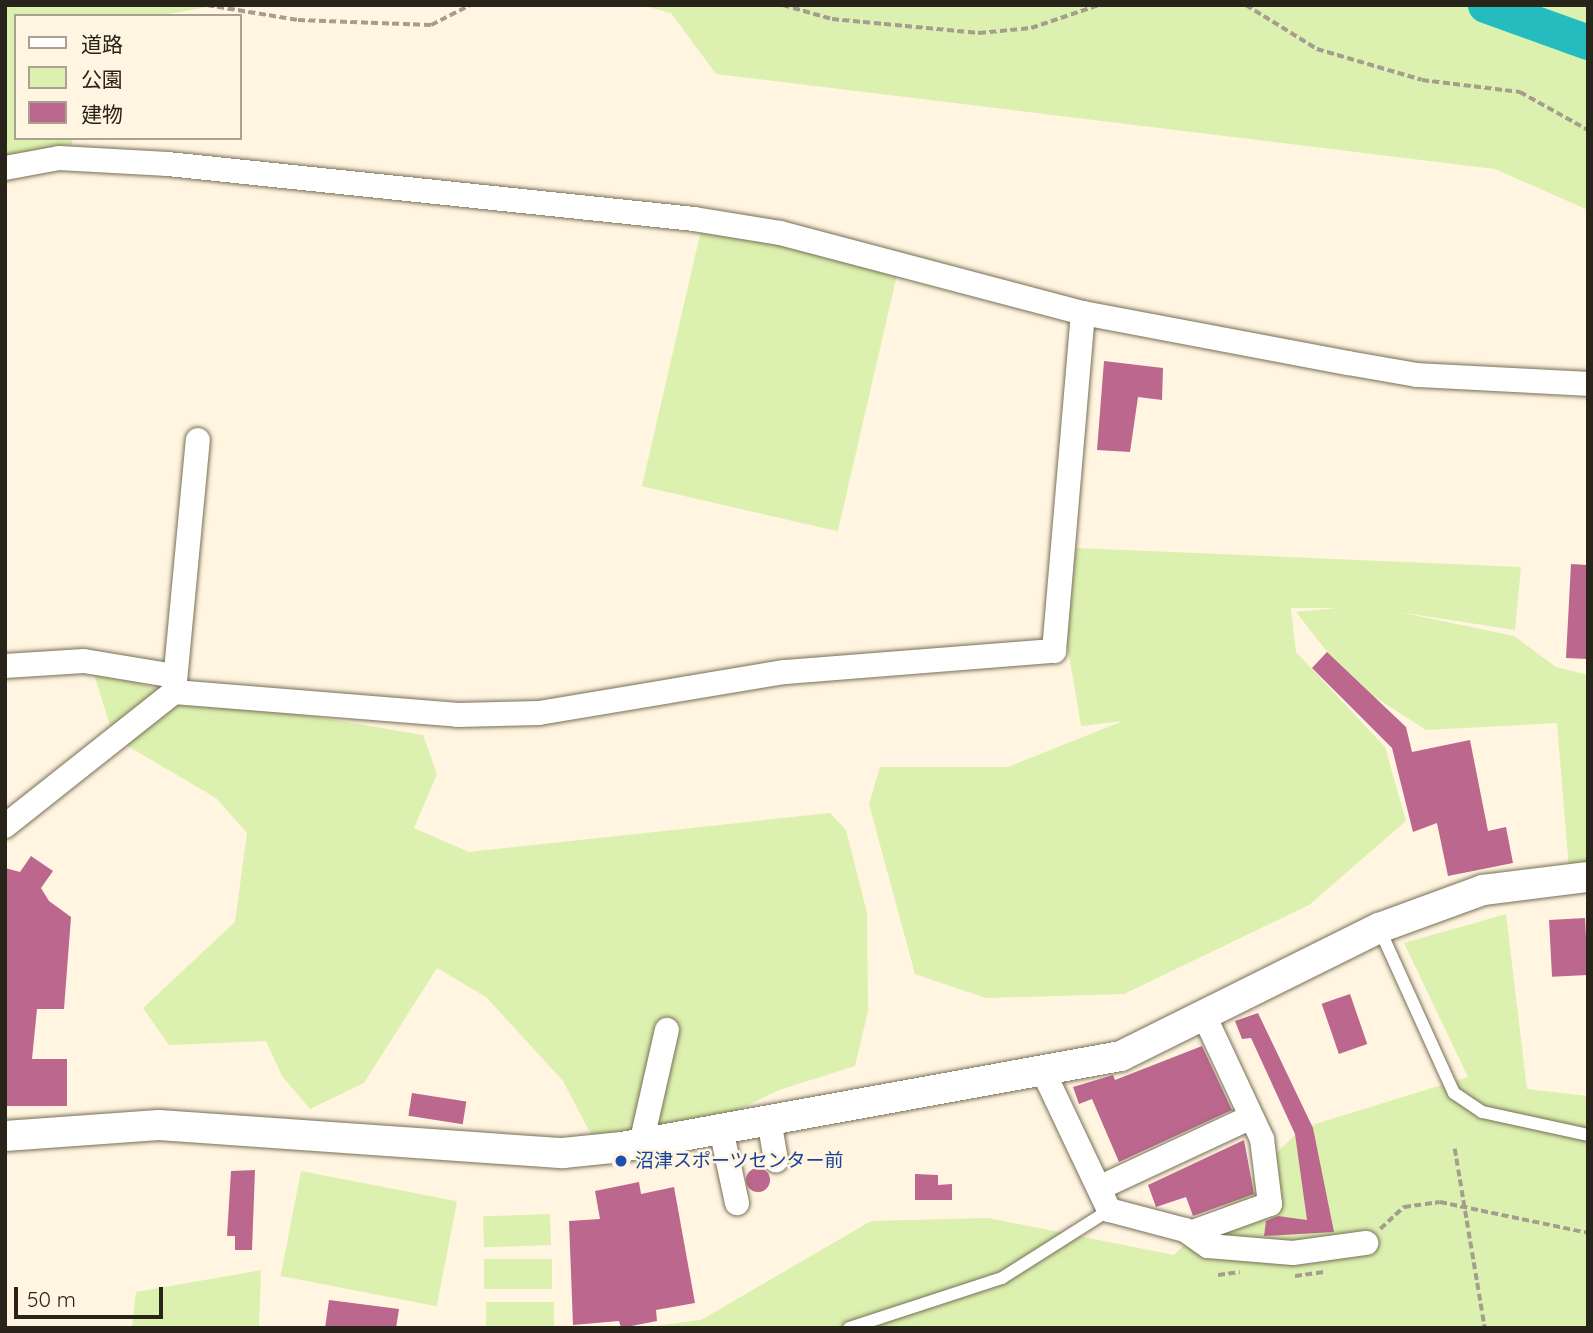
<!DOCTYPE html>
<html>
<head>
<meta charset="utf-8">
<style>
	body { margin:0 }
	#map { position:relative; width:1593px; height:1333px; overflow:hidden; background:#fff5e0; font-family:Quicksand,"Noto Sans JP",sans-serif }
	div>[style] { position:absolute }
	.green>* { inset:0; background:#dcf1af; transform-origin:0 0 }
	.river>* { height:35px; margin:-17.5px; padding:0 17.5px; transform-origin:17.5px; border-radius:17.5px; background:#24bcbf }
	.building>* { inset:0; background:#bc678e; transform-origin:0 0 }
	.round { border-radius:50% }
	.path>* { height:3.5px; margin-top:-1.75px; transform-origin:0; background:repeating-linear-gradient(90deg,#a59d8d 0 7px,transparent 0 10.5px) }
	.roads { filter:drop-shadow(0 0 2px #796f57) drop-shadow(0 0 2px #796f57) }
	.service>* { height:12px; margin:-6px; padding:0 6px; transform-origin:6px; border-radius:6px; background:#fff }
	.minor>* { height:24px; margin:-12px; padding:0 12px; transform-origin:12px; border-radius:12px; background:#fff }
	.tertiary>* { height:30px; margin:-15px; padding:0 15px; transform-origin:15px; border-radius:15px; background:#fff }
	.path-bridge>* { height:3.5px; margin-top:-1.75px; transform-origin:0; background:repeating-linear-gradient(90deg,#a59d8d 0 7px,transparent 0 10.5px) }
	.dots>* { width:19px; height:19px; translate:-50% -50%; box-sizing:border-box; border:4px solid #fff5e0; border-radius:50% }
	span { translate:-50% -50%; white-space:nowrap; text-align:center; line-height:1.15; -webkit-text-stroke:5px #fff5e0; paint-order:stroke }
	.transit-label { font-size:19px; color:#164399 }
	.left { translate:0 -50%; text-align:left }
	.frame { position:absolute; inset:0; border:7px solid #29241a; pointer-events:none }
	.legend { position:absolute; left:14px; top:14px; width:228px; height:126px; box-sizing:border-box; background:#fff5e0; border:2px solid #a9a191; margin:0; padding:9px 12px; list-style:none; font-size:21px; color:#29241a }
	.legend li { display:flex; align-items:center; gap:14px; height:35px }
	.legend b { width:35px; border:2px solid #a9a191 }
	.scale { position:absolute; left:14px; top:1287px; width:149px; height:32px; box-sizing:border-box; border:4px solid #29241a; border-top:0; padding-left:9px; font-size:21px; line-height:24px; white-space:nowrap; color:#29241a; -webkit-text-stroke:5px #fff5e0; paint-order:stroke }
</style>
</head>
<body>
<div id="map">
	<div class="green">
		<i style="clip-path:polygon(5px 5px,217px 5px,158px 16px,16px 16px,16px 138px,72px 138px,72px 145px,5px 158px)"></i>
		<i style="clip-path:polygon(641px 5px,1588px 5px,1588px 210px,1495px 169px,716px 74px,671px 13px)"></i>
		<i style="left:702px;top:226px;width:201px;height:267px;rotate:13deg"></i>
		<i style="clip-path:polygon(1077px 548px,1521px 567px,1515px 630px,1399px 612px,1514px 636px,1556px 667px,1588px 675px,1588px 868px,1569px 869px,1557px 723px,1426px 730px,1350px 681px,1296px 612px,1338px 608px,1291px 608px,1296px 652px,1385px 747px,1406px 821px,1309px 905px,1124px 994px,986px 998px,915px 974px,869px 804px,880px 767px,1008px 767px,1123px 721px,1081px 726px,1061px 608px)"></i>
		<i style="clip-path:polygon(92px 668px,163px 691px,423px 735px,437px 774px,414px 828px,469px 852px,830px 813px,846px 830px,867px 913px,868px 1011px,855px 1066px,779px 1090px,685px 1136px,594px 1140px,563px 1081px,486px 997px,437px 968px,364px 1083px,310px 1109px,282px 1076px,266px 1041px,169px 1045px,143px 1008px,235px 922px,247px 833px,216px 798px,114px 738px)"></i>
		<i style="clip-path:polygon(1506px 914px,1527px 1089px,1588px 1096px,1588px 1328px,641px 1328px,701px 1320px,871px 1221px,988px 1218px,1174px 1255px,1302px 1128px,1468px 1077px,1404px 943px)"></i>
		<i style="left:301px;top:1171px;width:159px;height:107px;rotate:11deg"></i>
		<i style="left:550px;top:1214px;width:31px;height:67px;rotate:88deg"></i>
		<i style="left:552px;top:1259px;width:30px;height:68px;rotate:90deg"></i>
		<i style="clip-path:polygon(261px 1270px,259px 1328px,132px 1328px,136px 1292px)"></i>
		<i style="left:554px;top:1302px;width:26px;height:68px;rotate:90deg"></i>
	</div>
	<div class="river">
		<i style="left:1485px;top:5px;width:109px;rotate:19.8deg"></i>
	</div>
	<div class="building">
		<i style="clip-path:polygon(1104px 361px,1163px 368px,1162px 400px,1138px 397px,1130px 452px,1097px 450px)"></i>
		<i style="clip-path:polygon(1571px 564px,1588px 565px,1588px 659px,1566px 658px)"></i>
		<i style="clip-path:polygon(1327px 652px,1406px 727px,1412px 752px,1470px 740px,1488px 831px,1506px 827px,1513px 863px,1448px 876px,1437px 823px,1413px 832px,1392px 748px,1312px 668px)"></i>
		<i style="clip-path:polygon(31px 856px,53px 871px,41px 888px,49px 901px,71px 917px,64px 1009px,37px 1009px,32px 1059px,67px 1059px,67px 1106px,5px 1106px,5px 868px,20px 872px)"></i>
		<i style="left:1585px;top:918px;width:57px;height:36px;rotate:87deg"></i>
		<i style="left:1350px;top:994px;width:53px;height:30px;rotate:71deg"></i>
		<i style="clip-path:polygon(1258px 1013px,1313px 1128px,1334px 1232px,1264px 1236px,1266px 1221px,1278px 1216px,1307px 1220px,1295px 1134px,1251px 1038px,1242px 1039px,1235px 1021px)"></i>
		<i style="clip-path:polygon(1202px 1046px,1232px 1110px,1119px 1162px,1092px 1099px,1079px 1104px,1073px 1087px,1113px 1075px,1115px 1080px)"></i>
		<i style="left:412px;top:1093px;width:55px;height:23px;rotate:9deg"></i>
		<i style="clip-path:polygon(1244px 1140px,1254px 1194px,1193px 1216px,1186px 1197px,1156px 1207px,1148px 1185px)"></i>
		<i class="round" style="left:746px;top:1168px;width:24px;height:24px"></i>
		<i style="clip-path:polygon(255px 1170px,252px 1250px,235px 1250px,235px 1236px,227px 1236px,231px 1171px)"></i>
		<i style="clip-path:polygon(915px 1174px,938px 1175px,938px 1185px,952px 1184px,952px 1200px,915px 1200px)"></i>
		<i style="clip-path:polygon(639px 1182px,641px 1194px,674px 1187px,695px 1303px,656px 1310px,657px 1321px,621px 1328px,619px 1321px,573px 1325px,569px 1221px,600px 1219px,595px 1191px)"></i>
		<i style="clip-path:polygon(329px 1300px,399px 1309px,396px 1328px,325px 1328px)"></i>
	</div>
	<div class="path">
		<i style="left:207px;top:5px;width:92px;rotate:9.4deg"></i>
		<i style="left:298px;top:20px;width:133px;rotate:2.2deg"></i>
		<i style="left:431px;top:25px;width:44px;rotate:-27.1deg"></i>
		<i style="left:783px;top:5px;width:51px;rotate:15.9deg"></i>
		<i style="left:832px;top:19px;width:148px;rotate:5.4deg"></i>
		<i style="left:979px;top:33px;width:52px;rotate:-5.5deg"></i>
		<i style="left:1031px;top:28px;width:72px;rotate:-18.7deg"></i>
		<i style="left:1246px;top:5px;width:84px;rotate:31.8deg"></i>
		<i style="left:1317px;top:49px;width:109px;rotate:16.4deg"></i>
		<i style="left:1422px;top:80px;width:99px;rotate:7deg"></i>
		<i style="left:1520px;top:92px;width:78px;rotate:29.2deg"></i>
		<i style="left:1380px;top:1229px;width:33px;rotate:-43deg"></i>
		<i style="left:1404px;top:1207px;width:36px;rotate:-8deg"></i>
		<i style="left:1440px;top:1202px;width:151px;rotate:11.8deg"></i>
		<i style="left:1218px;top:1275px;width:22px;rotate:-8deg"></i>
		<i style="left:1295px;top:1276px;width:29px;rotate:-8deg"></i>
	</div>
	<div class="roads">
		<div class="service">
			<i style="left:1379px;top:928px;width:181px;rotate:65.6deg"></i>
			<i style="left:1454px;top:1093px;width:34px;rotate:34deg"></i>
			<i style="left:1482px;top:1112px;width:108px;rotate:12.2deg"></i>
			<i style="left:849px;top:1328px;width:161px;rotate:-18.1deg"></i>
			<i style="left:1002px;top:1278px;width:127px;rotate:-32.4deg"></i>
		</div>
		<div class="minor">
			<i style="left:5px;top:168px;width:55px;rotate:-10.5deg"></i>
			<i style="left:59px;top:158px;width:109px;rotate:3.2deg"></i>
			<i style="left:168px;top:164px;width:529px;rotate:5.97deg"></i>
			<i style="left:694px;top:219px;width:87px;rotate:9.2deg"></i>
			<i style="left:780px;top:233px;width:313px;rotate:14.8deg"></i>
			<i style="left:1083px;top:313px;width:270px;rotate:10.7deg"></i>
			<i style="left:1348px;top:363px;width:70px;rotate:9.9deg"></i>
			<i style="left:1417px;top:375px;width:171px;rotate:3deg"></i>
			<i style="left:5px;top:666px;width:79px;rotate:-3.6deg"></i>
			<i style="left:84px;top:661px;width:92px;rotate:9.4deg"></i>
			<i style="left:174px;top:692px;width:285px;rotate:4.6deg"></i>
			<i style="left:458px;top:715px;width:81px;rotate:-1.4deg"></i>
			<i style="left:539px;top:713px;width:249px;rotate:-9.5deg"></i>
			<i style="left:785px;top:672px;width:270px;rotate:-4.5deg"></i>
			<i style="left:1054px;top:651px;width:339px;rotate:-85.1deg"></i>
			<i style="left:5px;top:826px;width:216px;rotate:-38.4deg"></i>
			<i style="left:174px;top:692px;width:253px;rotate:-84.6deg"></i>
			<i style="left:1043px;top:1071px;width:154px;rotate:64.6deg"></i>
			<i style="left:1109px;top:1210px;width:79px;rotate:14.7deg"></i>
			<i style="left:1185px;top:1230px;width:28px;rotate:35deg"></i>
			<i style="left:1208px;top:1246px;width:85px;rotate:4.7deg"></i>
			<i style="left:1293px;top:1253px;width:74px;rotate:-7.8deg"></i>
			<i style="left:769px;top:1120px;width:41px;rotate:80.1deg"></i>
			<i style="left:721px;top:1129px;width:76px;rotate:77.8deg"></i>
			<i style="left:641px;top:1144px;width:117px;rotate:-77.2deg"></i>
			<i style="left:1099px;top:1188px;width:168px;rotate:-25deg"></i>
			<i style="left:1190px;top:1233px;width:85px;rotate:-19.9deg"></i>
			<i style="left:1270px;top:1204px;width:65px;rotate:-97deg"></i>
			<i style="left:1262px;top:1139px;width:137px;rotate:-115.1deg"></i>
		</div>
		<div class="tertiary">
			<i style="left:5px;top:1136px;width:154px;rotate:-4.1deg"></i>
			<i style="left:159px;top:1125px;width:405px;rotate:4deg"></i>
			<i style="left:563px;top:1153px;width:59px;rotate:-5.8deg"></i>
			<i style="left:622px;top:1147px;width:507px;rotate:-10.34deg"></i>
			<i style="left:1121px;top:1056px;width:288px;rotate:-26.4deg"></i>
			<i style="left:1379px;top:928px;width:111px;rotate:-20.1deg"></i>
			<i style="left:1483px;top:890px;width:106px;rotate:-7.1deg"></i>
		</div>
	</div>
	<div class="path-bridge">
		<i style="left:1455px;top:1149px;width:181px;rotate:80.5deg"></i>
	</div>
	<div class="dots">
		<i style="left:621px;top:1161px;background:#1a4fb4"></i>
	</div>
	<div class="transit-label">
		<span class="left" style="left:635px;top:1161px">沼津スポーツセンター前</span>
	</div>
	<div class="frame"></div>
	<ul class="legend">
	<li><b style="height:9px;background:#fff"></b>道路</li>
	<li><b style="height:19px;background:#dcf1af"></b>公園</li>
	<li><b style="height:19px;background:#bc678e"></b>建物</li>
	</ul>
	<div class="scale">50 m</div>
</div>
</body>
</html>
